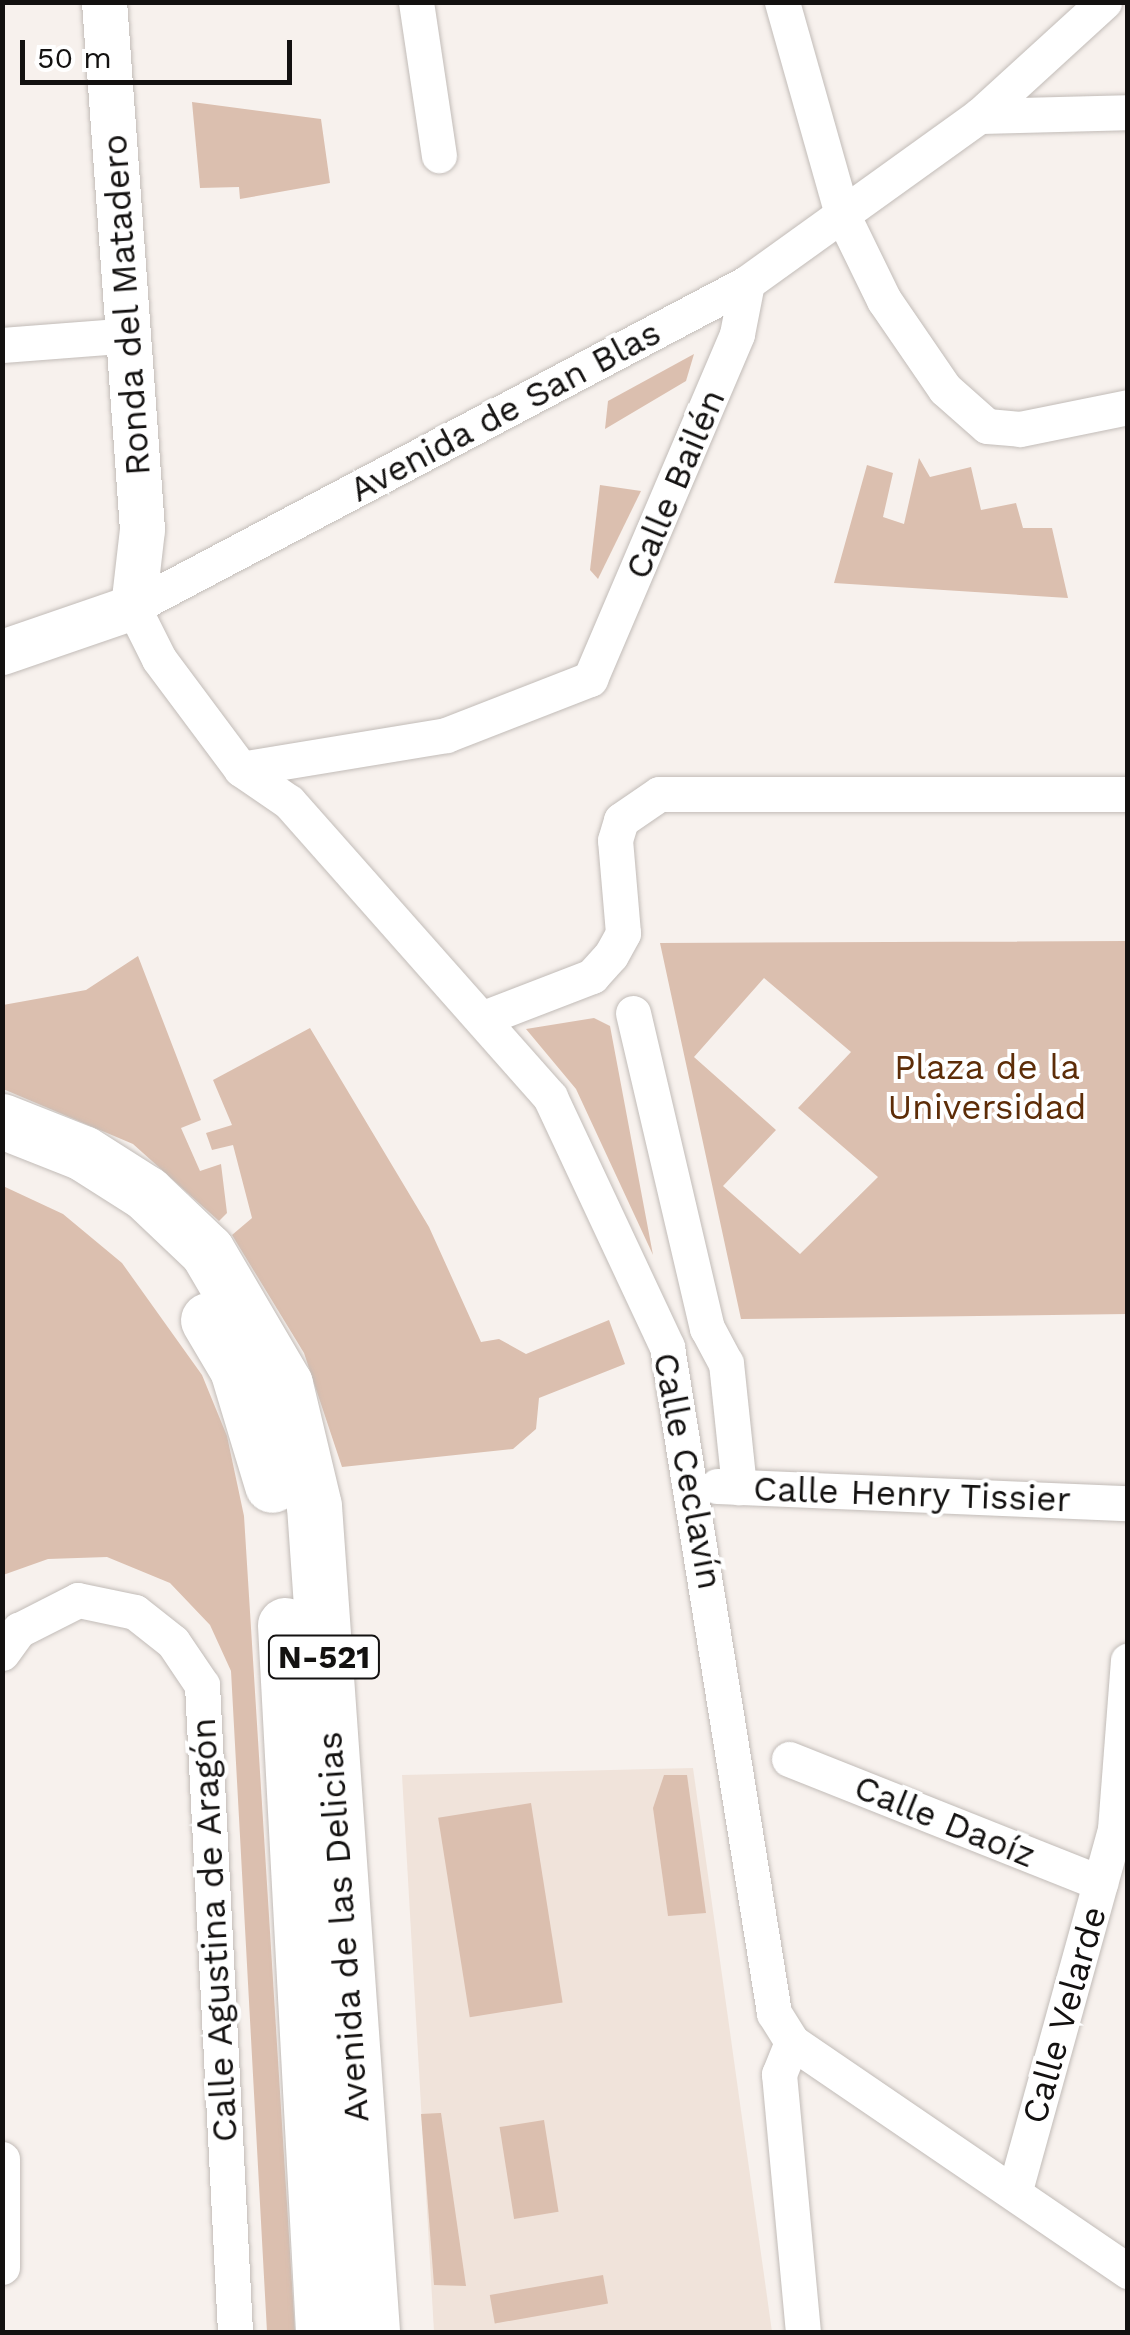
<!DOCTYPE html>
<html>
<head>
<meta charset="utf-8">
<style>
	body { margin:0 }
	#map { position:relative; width:1130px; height:2335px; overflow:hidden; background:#f7f1ed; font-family:"Work Sans",sans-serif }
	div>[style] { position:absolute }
	.built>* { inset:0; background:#f0e3da }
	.green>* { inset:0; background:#dbbfaf; transform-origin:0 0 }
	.roads { filter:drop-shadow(0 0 2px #c2bcb8) drop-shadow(0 0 2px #c2bcb8) }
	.minor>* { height:35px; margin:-17.5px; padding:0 17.5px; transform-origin:17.5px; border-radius:17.5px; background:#fff }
	.tertiary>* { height:45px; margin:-22.5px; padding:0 22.5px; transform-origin:22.5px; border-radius:22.5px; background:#fff }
	.primary>* { height:55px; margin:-27.5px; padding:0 27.5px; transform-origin:27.5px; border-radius:27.5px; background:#fff }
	span { translate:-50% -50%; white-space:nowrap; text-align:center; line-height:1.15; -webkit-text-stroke:8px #fff; paint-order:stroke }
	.shield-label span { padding:2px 8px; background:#fff; border:2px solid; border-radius:8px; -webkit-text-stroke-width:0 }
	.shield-label { font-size:32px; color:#131110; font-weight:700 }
	.street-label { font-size:35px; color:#131110 }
	.park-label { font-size:35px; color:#5d2d08 }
	.frame { position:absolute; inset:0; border:5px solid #131110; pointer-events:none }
	.scale { position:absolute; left:20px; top:40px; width:272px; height:45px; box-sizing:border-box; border:5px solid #131110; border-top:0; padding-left:12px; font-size:30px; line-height:35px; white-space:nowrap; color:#131110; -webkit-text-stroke:8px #fff; paint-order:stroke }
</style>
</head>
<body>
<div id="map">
	<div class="built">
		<i style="clip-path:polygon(693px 1768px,772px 2332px,434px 2332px,402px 1775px)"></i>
	</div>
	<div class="green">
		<i style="clip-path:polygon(192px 102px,321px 119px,330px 183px,240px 199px,239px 187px,200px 188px)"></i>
		<i style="clip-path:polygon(694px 354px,686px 381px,605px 429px,608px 401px)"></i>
		<i style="clip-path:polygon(919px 458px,930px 477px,971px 467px,981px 510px,1016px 503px,1023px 528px,1052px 528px,1068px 598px,834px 583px,867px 465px,893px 473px,883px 517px,904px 524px)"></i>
		<i style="clip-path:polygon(600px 485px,641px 491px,598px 579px,590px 570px)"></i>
		<i style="clip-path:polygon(evenodd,1127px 941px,1127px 1314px,741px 1319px,660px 943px,1127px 941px,764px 978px,851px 1052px,798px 1108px,878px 1177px,800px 1254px,723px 1186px,776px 1130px,694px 1057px,764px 978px)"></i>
		<i style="clip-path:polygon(138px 956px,201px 1120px,181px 1128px,200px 1171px,221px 1164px,227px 1213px,219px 1221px,133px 1144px,3px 1089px,3px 1005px,86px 990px)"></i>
		<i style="clip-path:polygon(594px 1018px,610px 1026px,653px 1255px,576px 1089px,526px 1029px)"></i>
		<i style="clip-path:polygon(310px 1028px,429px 1227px,481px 1342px,499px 1339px,526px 1354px,609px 1320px,625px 1364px,539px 1398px,536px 1429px,513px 1449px,342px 1467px,304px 1353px,232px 1235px,252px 1218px,233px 1145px,212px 1150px,206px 1133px,232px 1125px,213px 1080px)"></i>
		<i style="clip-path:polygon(3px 1186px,63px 1214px,122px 1263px,202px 1375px,227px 1436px,244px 1516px,295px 2332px,267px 2332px,231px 1671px,210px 1625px,170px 1583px,107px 1557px,48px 1559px,3px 1575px)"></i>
		<i style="clip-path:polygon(664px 1775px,687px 1775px,706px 1913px,668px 1916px,653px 1808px)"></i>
		<i style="left:531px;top:1803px;width:202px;height:94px;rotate:81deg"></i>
		<i style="clip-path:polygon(440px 2113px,441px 2113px,466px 2286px,434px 2285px,421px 2114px)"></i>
		<i style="left:544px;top:2120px;width:93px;height:45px;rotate:81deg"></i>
		<i style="left:603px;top:2275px;width:29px;height:115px;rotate:80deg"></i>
	</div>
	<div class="roads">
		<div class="minor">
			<i style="left:416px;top:2px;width:155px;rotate:81.5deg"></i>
			<i style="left:782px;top:2px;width:220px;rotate:74.2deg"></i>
			<i style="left:842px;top:214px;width:96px;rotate:64deg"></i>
			<i style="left:884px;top:300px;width:108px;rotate:55.6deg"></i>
			<i style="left:945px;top:389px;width:56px;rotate:41.4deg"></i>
			<i style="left:987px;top:426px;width:33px;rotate:5deg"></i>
			<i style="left:1020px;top:429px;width:110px;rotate:-11.5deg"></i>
			<i style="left:1104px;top:2px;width:169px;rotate:137.6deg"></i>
			<i style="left:979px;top:116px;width:286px;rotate:144.3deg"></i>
			<i style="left:747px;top:283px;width:694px;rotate:152.18deg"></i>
			<i style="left:133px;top:607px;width:58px;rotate:63.4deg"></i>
			<i style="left:159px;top:659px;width:137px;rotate:53.3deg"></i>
			<i style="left:241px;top:769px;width:58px;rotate:34.5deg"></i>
			<i style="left:289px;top:802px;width:394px;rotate:48.5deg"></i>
			<i style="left:550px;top:1097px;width:276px;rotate:64.9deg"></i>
			<i style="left:667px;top:1347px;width:675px;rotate:80.87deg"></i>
			<i style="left:774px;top:2013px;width:34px;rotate:58deg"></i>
			<i style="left:792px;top:2042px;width:407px;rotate:34.3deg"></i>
			<i style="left:979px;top:116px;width:149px;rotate:-1.5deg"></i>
			<i style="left:2px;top:345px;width:129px;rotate:-4.4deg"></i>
			<i style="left:241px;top:769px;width:208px;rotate:-9.4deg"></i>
			<i style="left:446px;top:735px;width:155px;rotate:-21.3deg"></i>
			<i style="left:590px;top:679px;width:375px;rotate:-66.9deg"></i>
			<i style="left:737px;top:334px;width:52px;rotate:-78.9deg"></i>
			<i style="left:633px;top:1013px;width:324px;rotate:76.8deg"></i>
			<i style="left:707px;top:1328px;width:40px;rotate:62deg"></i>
			<i style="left:726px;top:1363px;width:125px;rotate:84deg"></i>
			<i style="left:486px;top:1017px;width:114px;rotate:-21.1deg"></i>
			<i style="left:592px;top:976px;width:28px;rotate:-48deg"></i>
			<i style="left:611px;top:955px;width:25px;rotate:-61deg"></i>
			<i style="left:623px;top:933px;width:93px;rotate:-94.9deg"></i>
			<i style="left:615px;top:840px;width:21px;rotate:-73deg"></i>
			<i style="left:621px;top:820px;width:46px;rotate:-34.4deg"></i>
			<i style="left:659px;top:794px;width:469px"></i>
			<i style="left:717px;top:1486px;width:411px;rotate:2.4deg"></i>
			<i style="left:2px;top:1653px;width:29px;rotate:-54deg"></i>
			<i style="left:19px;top:1630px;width:66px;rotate:-27deg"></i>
			<i style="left:78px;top:1600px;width:58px;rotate:11.9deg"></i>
			<i style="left:135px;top:1612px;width:48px;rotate:38.3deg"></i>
			<i style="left:173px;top:1642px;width:52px;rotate:56deg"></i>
			<i style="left:202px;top:1685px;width:648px;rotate:87.08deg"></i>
			<i style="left:789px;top:1759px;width:335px;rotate:21.7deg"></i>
			<i style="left:792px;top:2042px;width:35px;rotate:112deg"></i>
			<i style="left:779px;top:2074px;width:259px;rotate:84.7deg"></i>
			<i style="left:2px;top:2159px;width:108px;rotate:90deg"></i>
			<i style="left:1015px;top:2190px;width:375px;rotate:-74.5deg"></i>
			<i style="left:1115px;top:1829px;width:169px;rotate:-85.6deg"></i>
		</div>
		<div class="tertiary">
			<i style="left:2px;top:652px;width:139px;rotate:-19deg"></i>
			<i style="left:133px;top:607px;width:79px;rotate:-83.4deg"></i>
			<i style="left:142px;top:529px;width:528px;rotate:-94.12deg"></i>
		</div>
		<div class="primary">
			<i style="left:2px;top:1121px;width:87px;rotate:21.6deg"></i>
			<i style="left:83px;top:1153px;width:75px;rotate:32.4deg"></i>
			<i style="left:146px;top:1193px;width:84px;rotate:43.6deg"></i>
			<i style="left:207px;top:1251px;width:154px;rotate:59.6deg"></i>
			<i style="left:285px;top:1384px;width:125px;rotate:76.6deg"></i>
			<i style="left:314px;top:1506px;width:828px;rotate:85.98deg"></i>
			<i style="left:208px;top:1320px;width:57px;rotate:59.4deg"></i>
			<i style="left:237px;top:1369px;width:121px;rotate:73.2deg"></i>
			<i style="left:285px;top:1625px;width:708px;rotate:86.92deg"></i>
		</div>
	</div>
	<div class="shield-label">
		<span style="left:324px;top:1657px">N-521</span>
	</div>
	<div class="street-label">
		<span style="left:126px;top:305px;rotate:-94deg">Ronda del Matadero</span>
		<span style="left:505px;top:411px;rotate:-28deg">Avenida de San Blas</span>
		<span style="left:675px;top:484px;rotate:-67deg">Calle Bailén</span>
		<span style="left:688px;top:1471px;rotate:79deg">Calle Ceclavín</span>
		<span style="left:912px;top:1494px;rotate:2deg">Calle Henry Tissier</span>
		<span style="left:945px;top:1821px;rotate:22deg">Calle Daoíz</span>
		<span style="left:343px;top:1927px;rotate:-94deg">Avenida de las Delicias</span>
		<span style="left:214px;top:1930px;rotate:-93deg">Calle Agustina de Aragón</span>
		<span style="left:1064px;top:2015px;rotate:-74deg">Calle Velarde</span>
	</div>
	<div class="park-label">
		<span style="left:987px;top:1087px">Plaza de la<br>Universidad</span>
	</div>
	<div class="frame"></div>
	<div class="scale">50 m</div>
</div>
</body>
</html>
